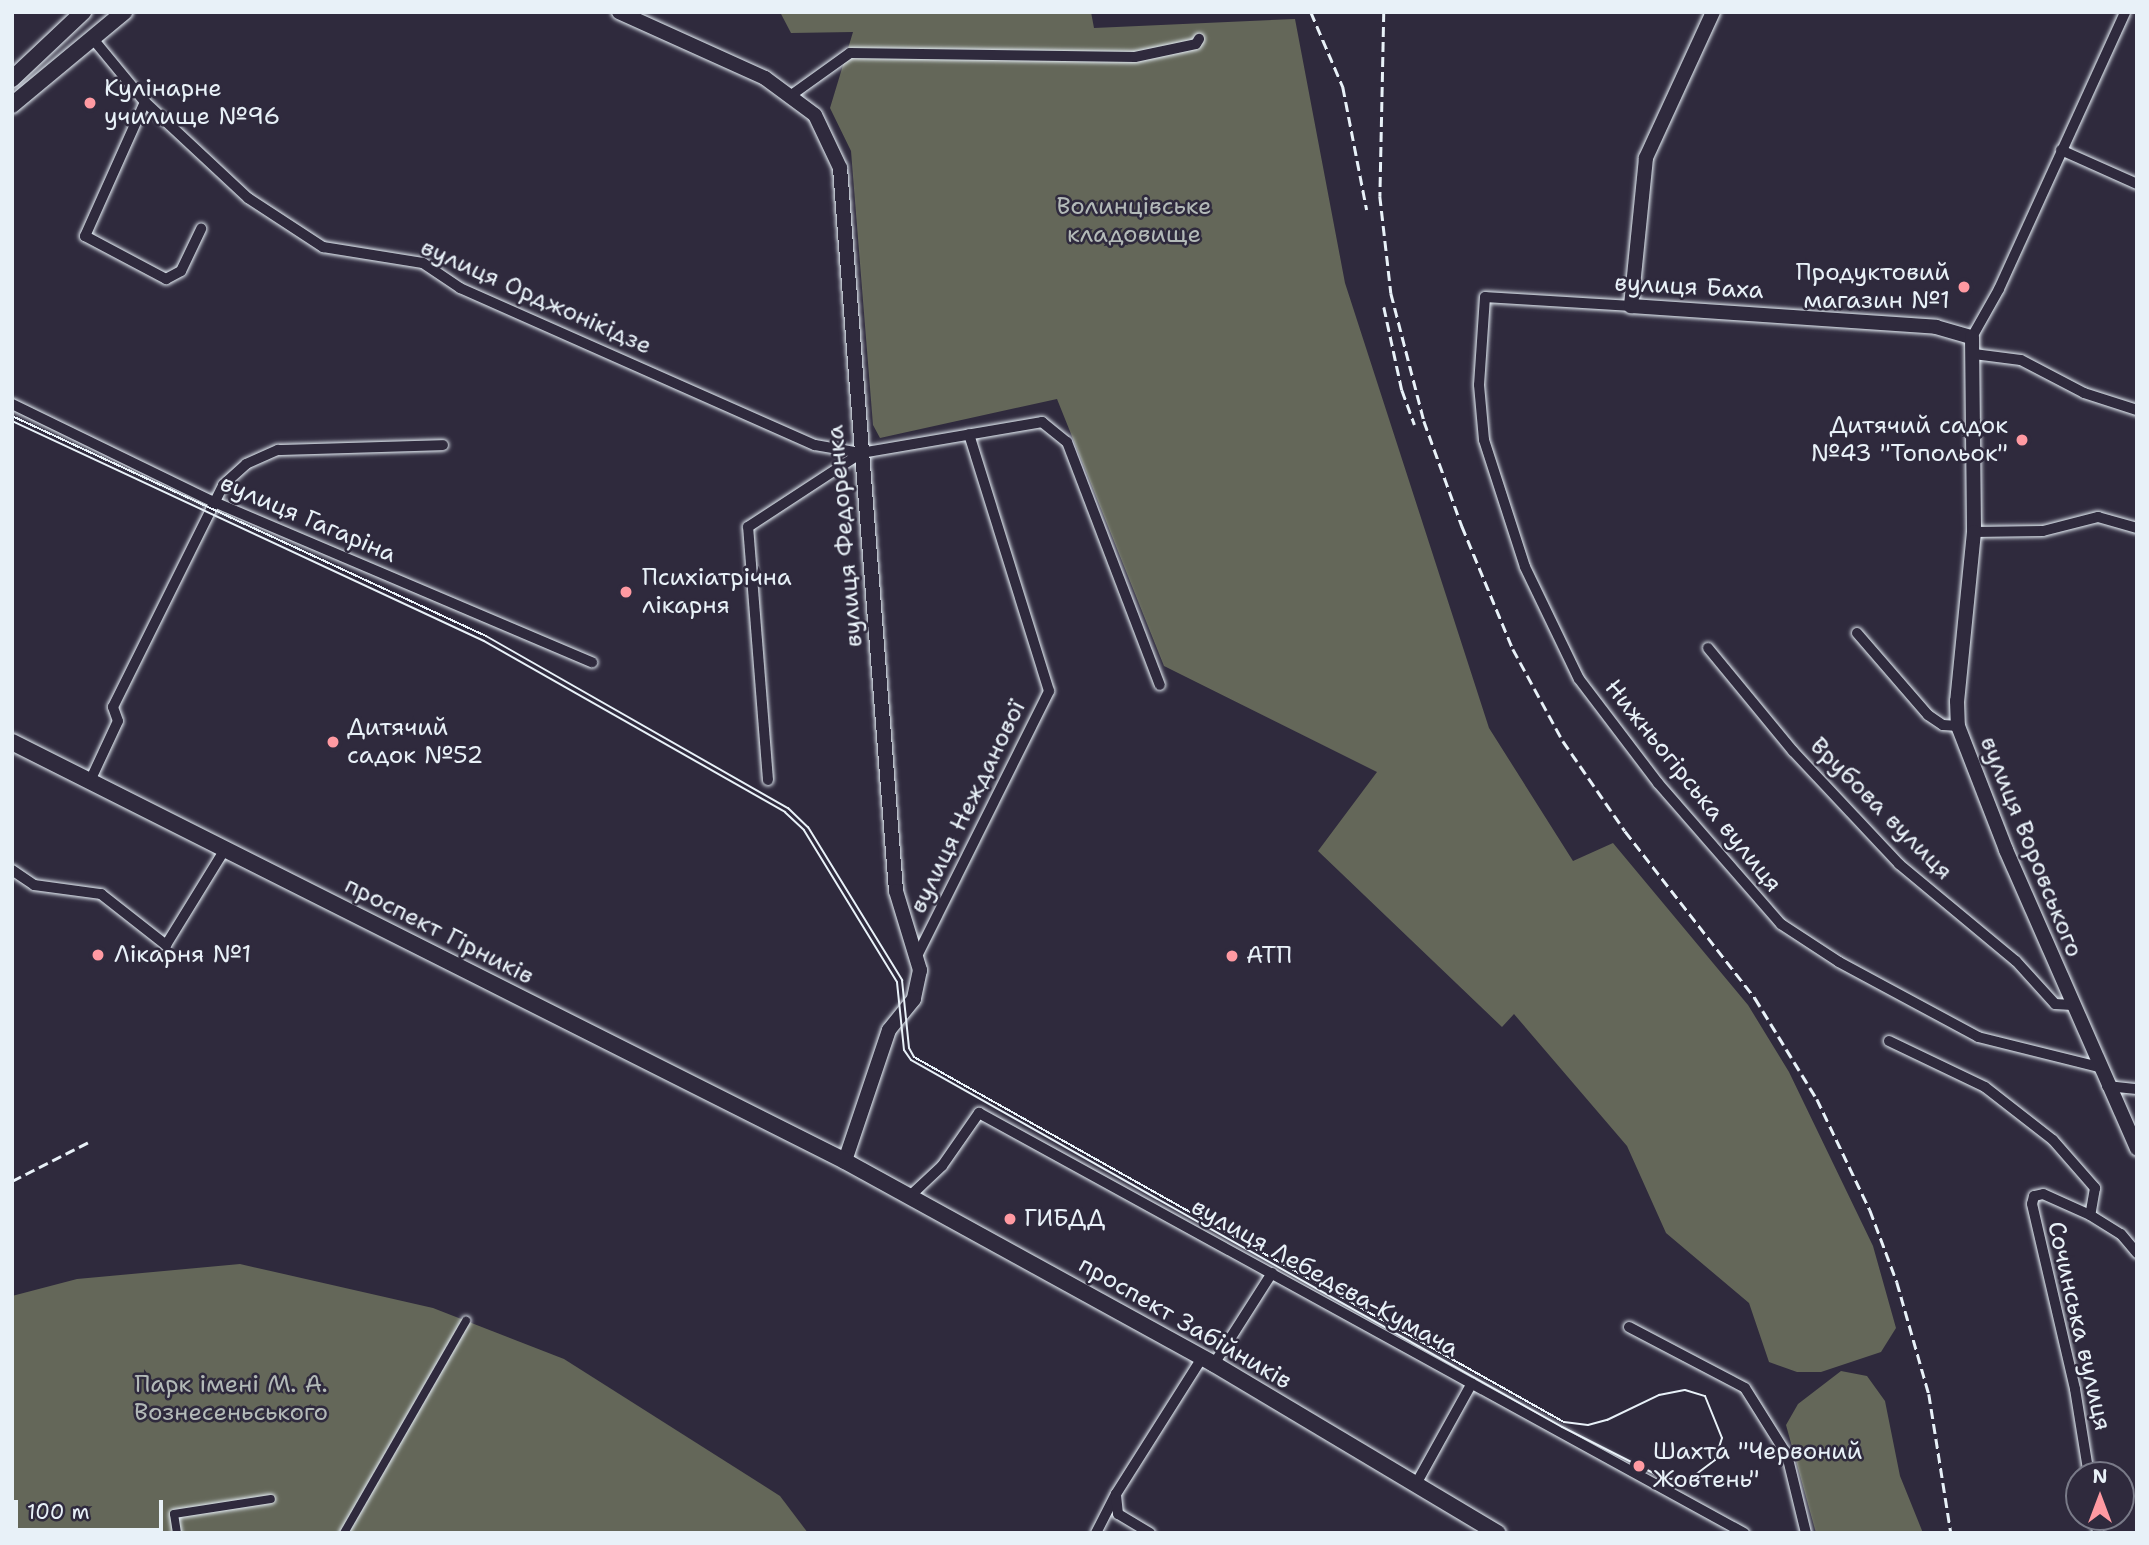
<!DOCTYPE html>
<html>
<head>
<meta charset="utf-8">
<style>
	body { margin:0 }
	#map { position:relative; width:2149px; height:1545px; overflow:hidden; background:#2f2a3d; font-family:"Shantell Sans",sans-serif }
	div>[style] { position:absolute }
	.green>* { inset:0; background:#646759 }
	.roads { filter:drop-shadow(0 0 2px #e8f1f8) drop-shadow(0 0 2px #e8f1f8) }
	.pedestrian>* { height:8px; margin:-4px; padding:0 4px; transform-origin:4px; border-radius:4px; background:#2f2a3d }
	.minor>* { height:10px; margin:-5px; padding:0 5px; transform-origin:5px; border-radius:5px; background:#2f2a3d }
	.tertiary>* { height:14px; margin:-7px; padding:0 7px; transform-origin:7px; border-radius:7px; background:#2f2a3d }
	.secondary>* { height:16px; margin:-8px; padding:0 8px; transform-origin:8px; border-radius:8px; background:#2f2a3d }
	.tram>* { height:2px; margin:-1px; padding:0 1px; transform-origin:1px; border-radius:1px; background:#e8f1f8 }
	.rail>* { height:2.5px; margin-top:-1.25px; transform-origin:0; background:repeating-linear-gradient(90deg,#e8f1f8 0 10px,transparent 0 15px) }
	.dots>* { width:19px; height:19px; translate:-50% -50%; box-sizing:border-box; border:4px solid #2f2a3d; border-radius:50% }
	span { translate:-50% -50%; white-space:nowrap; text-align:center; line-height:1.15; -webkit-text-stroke:5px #2f2a3d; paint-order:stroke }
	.poi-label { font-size:24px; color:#e8f1f8 }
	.left { translate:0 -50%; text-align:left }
	.right { translate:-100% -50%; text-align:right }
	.park-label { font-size:24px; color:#b3bab8 }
	.street-label { font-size:24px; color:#e8f1f8 }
	.frame { position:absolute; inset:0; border:14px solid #e8f1f8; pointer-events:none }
	.north { position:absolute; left:2065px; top:1461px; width:70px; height:70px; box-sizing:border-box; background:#2f2a3d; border:2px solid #797a88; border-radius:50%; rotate:0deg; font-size:19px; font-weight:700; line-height:28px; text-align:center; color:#e8f1f8 }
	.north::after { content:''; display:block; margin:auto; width:24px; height:32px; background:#ff9aa2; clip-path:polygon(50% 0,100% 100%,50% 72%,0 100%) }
	.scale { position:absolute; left:14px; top:1500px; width:149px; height:32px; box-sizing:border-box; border:4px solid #e8f1f8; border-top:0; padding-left:9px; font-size:21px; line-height:24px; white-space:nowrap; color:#e8f1f8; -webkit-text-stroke:5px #2f2a3d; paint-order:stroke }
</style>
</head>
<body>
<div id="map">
	<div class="green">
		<i style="clip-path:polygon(780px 12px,1091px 12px,1094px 28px,1295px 19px,1345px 283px,1489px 728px,1573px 861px,1613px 843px,1748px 1005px,1789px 1072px,1873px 1246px,1896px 1328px,1881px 1352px,1821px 1372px,1797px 1372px,1769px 1362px,1749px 1303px,1666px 1233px,1627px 1146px,1514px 1014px,1502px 1027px,1318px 851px,1377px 772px,1164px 666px,1057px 399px,880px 438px,873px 425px,851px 151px,830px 108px,853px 32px,791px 33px)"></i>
		<i style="clip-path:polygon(240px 1264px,433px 1308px,564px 1359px,780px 1496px,808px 1533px,12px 1533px,12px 1296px,77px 1279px)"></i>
		<i style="clip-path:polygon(1841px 1371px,1867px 1376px,1885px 1401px,1900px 1476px,1923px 1533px,1816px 1533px,1786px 1425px,1798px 1404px)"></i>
	</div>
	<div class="roads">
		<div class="pedestrian">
			<i style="left:177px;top:1533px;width:19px;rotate:-99deg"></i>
			<i style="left:174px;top:1514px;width:98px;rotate:-8.8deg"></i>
			<i style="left:344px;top:1533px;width:245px;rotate:-60.1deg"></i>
		</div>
		<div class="minor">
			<i style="left:93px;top:39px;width:82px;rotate:50.5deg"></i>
			<i style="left:145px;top:102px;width:141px;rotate:43deg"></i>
			<i style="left:248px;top:198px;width:90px;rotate:33.2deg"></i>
			<i style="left:323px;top:247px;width:101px;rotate:9.1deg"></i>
			<i style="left:423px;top:263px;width:45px;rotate:34deg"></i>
			<i style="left:460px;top:288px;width:388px;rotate:23.9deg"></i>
			<i style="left:815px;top:445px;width:47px;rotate:9.9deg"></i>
			<i style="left:790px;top:96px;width:74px;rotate:-35.6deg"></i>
			<i style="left:850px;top:53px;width:285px;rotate:0.8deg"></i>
			<i style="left:1135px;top:57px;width:62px;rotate:-12deg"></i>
			<i style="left:1196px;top:44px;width:6px;rotate:-59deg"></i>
			<i style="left:145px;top:102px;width:147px;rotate:114.1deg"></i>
			<i style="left:85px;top:236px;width:92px;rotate:28deg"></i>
			<i style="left:166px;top:279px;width:17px;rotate:-28deg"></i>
			<i style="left:181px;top:271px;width:47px;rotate:-64.5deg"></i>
			<i style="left:2061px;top:150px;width:83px;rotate:24.1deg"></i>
			<i style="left:1631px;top:306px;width:146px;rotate:-176.5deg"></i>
			<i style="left:1485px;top:297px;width:88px;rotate:93.9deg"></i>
			<i style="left:1479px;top:385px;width:55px;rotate:84.8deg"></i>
			<i style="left:1484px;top:440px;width:133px;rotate:72.1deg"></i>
			<i style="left:1525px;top:567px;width:124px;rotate:64.3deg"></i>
			<i style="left:1579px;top:679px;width:131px;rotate:52.8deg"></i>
			<i style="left:1658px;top:783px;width:187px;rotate:48.9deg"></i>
			<i style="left:1781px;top:924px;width:69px;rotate:33.2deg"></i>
			<i style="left:1839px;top:962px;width:158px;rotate:28.3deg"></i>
			<i style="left:1978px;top:1037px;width:125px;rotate:13.9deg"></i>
			<i style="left:1972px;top:337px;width:55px;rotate:-60.6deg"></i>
			<i style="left:1999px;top:289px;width:304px;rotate:-65.5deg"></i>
			<i style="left:1974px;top:354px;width:47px;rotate:7.3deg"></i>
			<i style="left:2021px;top:360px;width:71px;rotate:27.6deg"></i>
			<i style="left:2084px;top:393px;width:56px;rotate:17.8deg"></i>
			<i style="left:12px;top:404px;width:222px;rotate:25.9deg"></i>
			<i style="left:212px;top:501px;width:413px;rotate:23deg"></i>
			<i style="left:1974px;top:532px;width:69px;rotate:-0.8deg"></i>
			<i style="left:2043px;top:531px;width:57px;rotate:-14.3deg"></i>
			<i style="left:2098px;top:517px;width:41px;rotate:15.8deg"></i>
			<i style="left:1857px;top:633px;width:108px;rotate:49.1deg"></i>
			<i style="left:1928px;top:715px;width:18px;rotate:34deg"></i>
			<i style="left:1943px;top:725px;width:15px;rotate:4deg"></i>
			<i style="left:1708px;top:648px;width:134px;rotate:50.5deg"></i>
			<i style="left:1793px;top:751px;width:155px;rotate:46.8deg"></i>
			<i style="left:1899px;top:864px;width:152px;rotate:39.7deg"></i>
			<i style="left:2016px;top:961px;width:58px;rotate:47.8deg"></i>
			<i style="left:2055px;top:1004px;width:17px;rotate:3deg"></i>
			<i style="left:768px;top:780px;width:254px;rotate:-94.5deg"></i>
			<i style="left:748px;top:527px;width:135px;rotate:-33.2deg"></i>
			<i style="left:861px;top:453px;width:184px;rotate:-9.7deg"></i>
			<i style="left:1042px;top:422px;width:32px;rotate:39deg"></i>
			<i style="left:1067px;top:442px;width:260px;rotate:69.1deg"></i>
			<i style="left:90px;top:781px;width:66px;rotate:-65deg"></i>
			<i style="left:118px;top:721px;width:15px;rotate:-110deg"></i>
			<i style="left:113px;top:707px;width:248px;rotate:-63.6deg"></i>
			<i style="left:223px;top:485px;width:31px;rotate:-42deg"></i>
			<i style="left:246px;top:464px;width:35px;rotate:-24deg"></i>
			<i style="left:278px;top:450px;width:165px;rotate:-1.7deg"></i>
			<i style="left:12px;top:870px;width:27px;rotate:34deg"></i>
			<i style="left:34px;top:885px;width:68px;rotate:7.7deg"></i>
			<i style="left:101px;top:894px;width:83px;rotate:38.1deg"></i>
			<i style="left:166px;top:945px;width:113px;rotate:-58.4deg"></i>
			<i style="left:917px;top:956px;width:296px;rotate:-63.5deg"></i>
			<i style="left:1049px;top:691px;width:269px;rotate:-107.3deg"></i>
			<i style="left:1889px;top:1041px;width:106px;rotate:25.6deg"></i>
			<i style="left:1985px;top:1087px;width:86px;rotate:37.9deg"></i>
			<i style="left:2053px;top:1140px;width:64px;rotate:48.8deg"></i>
			<i style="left:2095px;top:1188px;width:27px;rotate:100deg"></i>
			<i style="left:2090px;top:1215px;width:51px;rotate:-155.9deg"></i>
			<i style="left:2043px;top:1194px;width:9px;rotate:167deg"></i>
			<i style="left:2034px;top:1196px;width:8px;rotate:104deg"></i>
			<i style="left:2032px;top:1204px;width:190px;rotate:76.9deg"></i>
			<i style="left:2075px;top:1389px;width:87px;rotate:80.8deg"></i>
			<i style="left:2107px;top:1086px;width:30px;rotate:6deg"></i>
			<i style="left:910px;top:1196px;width:44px;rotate:-43.2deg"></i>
			<i style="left:942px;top:1166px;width:65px;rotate:-55.1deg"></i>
			<i style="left:979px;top:1113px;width:873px;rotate:28.77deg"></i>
			<i style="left:2090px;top:1215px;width:36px;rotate:32deg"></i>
			<i style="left:2121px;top:1234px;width:25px;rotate:50deg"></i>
			<i style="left:1629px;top:1327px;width:131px;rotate:27.7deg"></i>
			<i style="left:1745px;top:1388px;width:79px;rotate:57.9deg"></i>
			<i style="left:1787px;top:1455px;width:80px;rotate:76.3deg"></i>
			<i style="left:1214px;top:1364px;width:108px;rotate:-57.5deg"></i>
			<i style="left:1416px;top:1484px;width:115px;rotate:-61deg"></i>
			<i style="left:2096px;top:1517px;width:16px;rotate:83deg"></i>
			<i style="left:1096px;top:1533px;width:44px;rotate:-62.9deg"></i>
			<i style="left:1150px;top:1533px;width:37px;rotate:-149deg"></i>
			<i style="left:1118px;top:1514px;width:20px;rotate:-96deg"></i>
			<i style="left:1116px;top:1494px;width:161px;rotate:-57.7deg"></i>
		</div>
		<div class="tertiary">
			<i style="left:619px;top:12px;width:160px;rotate:24.3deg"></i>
			<i style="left:765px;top:78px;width:62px;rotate:36.5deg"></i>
			<i style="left:815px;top:115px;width:59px;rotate:64.7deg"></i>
			<i style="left:840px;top:168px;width:725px;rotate:85.57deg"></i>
			<i style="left:896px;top:891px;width:83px;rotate:73.1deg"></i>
			<i style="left:920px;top:970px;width:30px;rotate:102deg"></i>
			<i style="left:914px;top:999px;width:40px;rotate:129deg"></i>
			<i style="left:889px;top:1030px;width:138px;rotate:108.6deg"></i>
			<i style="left:1713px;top:12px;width:161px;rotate:114.7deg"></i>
			<i style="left:1646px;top:158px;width:149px;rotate:95.8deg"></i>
			<i style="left:1631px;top:306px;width:306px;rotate:3.9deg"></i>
			<i style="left:1936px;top:327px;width:37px;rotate:16deg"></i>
			<i style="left:1972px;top:337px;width:195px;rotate:89.4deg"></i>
			<i style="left:1974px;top:532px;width:170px;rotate:95.7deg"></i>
			<i style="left:1957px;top:701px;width:25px;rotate:88deg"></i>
			<i style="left:1958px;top:726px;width:133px;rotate:68.8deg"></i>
			<i style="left:2006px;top:850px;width:326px;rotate:66.3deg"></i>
		</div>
		<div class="secondary">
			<i style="left:12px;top:79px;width:98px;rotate:-43.3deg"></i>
			<i style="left:12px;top:105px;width:146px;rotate:-39.7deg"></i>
			<i style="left:12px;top:742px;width:932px;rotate:26.7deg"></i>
			<i style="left:845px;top:1161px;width:421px;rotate:28.8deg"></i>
			<i style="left:1214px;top:1364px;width:330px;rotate:30.8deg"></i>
		</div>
	</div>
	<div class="tram">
		<i style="left:12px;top:416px;width:523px;rotate:24.9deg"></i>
		<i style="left:486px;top:636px;width:348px;rotate:29.7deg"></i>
		<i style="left:788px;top:808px;width:28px;rotate:44deg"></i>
		<i style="left:808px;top:827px;width:180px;rotate:58.4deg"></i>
		<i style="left:902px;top:980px;width:68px;rotate:84.1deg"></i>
		<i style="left:909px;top:1048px;width:10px;rotate:61deg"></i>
		<i style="left:914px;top:1057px;width:745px;rotate:29.32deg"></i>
		<i style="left:1564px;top:1422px;width:24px;rotate:7deg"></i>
		<i style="left:1588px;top:1425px;width:20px;rotate:-15deg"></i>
		<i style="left:1607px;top:1420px;width:58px;rotate:-25.7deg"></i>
		<i style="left:1659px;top:1395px;width:26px;rotate:-11deg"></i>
		<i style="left:1685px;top:1390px;width:21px;rotate:17deg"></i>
		<i style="left:1705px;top:1396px;width:45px;rotate:68deg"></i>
		<i style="left:1722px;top:1438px;width:23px;rotate:108deg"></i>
		<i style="left:1715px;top:1460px;width:30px;rotate:143deg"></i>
		<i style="left:1691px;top:1478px;width:26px;rotate:178deg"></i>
		<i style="left:1665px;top:1479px;width:115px;rotate:-153.2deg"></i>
		<i style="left:1562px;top:1427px;width:747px;rotate:-150.59deg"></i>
		<i style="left:911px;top:1060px;width:12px;rotate:-125deg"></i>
		<i style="left:904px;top:1050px;width:68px;rotate:-95.9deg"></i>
		<i style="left:897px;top:982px;width:178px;rotate:-121.5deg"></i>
		<i style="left:804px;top:830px;width:26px;rotate:-137deg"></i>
		<i style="left:785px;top:812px;width:346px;rotate:-150.4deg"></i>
		<i style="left:484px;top:641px;width:521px;rotate:-155.01deg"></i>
	</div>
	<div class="rail">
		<i style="left:1311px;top:12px;width:82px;rotate:66.9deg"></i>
		<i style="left:1343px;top:87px;width:125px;rotate:79deg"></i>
		<i style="left:1384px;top:12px;width:184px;rotate:91.2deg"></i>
		<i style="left:1380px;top:196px;width:98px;rotate:83.5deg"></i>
		<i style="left:1391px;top:293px;width:132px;rotate:75.5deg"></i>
		<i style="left:1424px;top:421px;width:112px;rotate:70.1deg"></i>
		<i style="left:1462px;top:526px;width:133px;rotate:67.5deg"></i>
		<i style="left:1513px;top:649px;width:105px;rotate:61.5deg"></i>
		<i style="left:1563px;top:741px;width:109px;rotate:55.4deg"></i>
		<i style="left:1625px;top:831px;width:212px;rotate:52.1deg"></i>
		<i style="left:1755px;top:998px;width:119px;rotate:58.5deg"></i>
		<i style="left:1817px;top:1099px;width:123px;rotate:64.5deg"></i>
		<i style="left:1870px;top:1210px;width:77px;rotate:69.4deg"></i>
		<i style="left:1897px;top:1282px;width:116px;rotate:74.1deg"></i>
		<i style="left:1929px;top:1394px;width:141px;rotate:81deg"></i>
		<i style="left:1384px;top:307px;width:85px;rotate:77.8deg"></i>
		<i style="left:1402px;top:390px;width:37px;rotate:70deg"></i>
		<i style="left:12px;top:1181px;width:89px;rotate:-26.9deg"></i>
	</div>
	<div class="dots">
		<i style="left:90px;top:103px;background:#ff9aa2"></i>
		<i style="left:1964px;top:287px;background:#ff9aa2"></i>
		<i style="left:2022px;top:440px;background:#ff9aa2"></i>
		<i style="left:626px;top:592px;background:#ff9aa2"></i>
		<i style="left:333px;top:742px;background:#ff9aa2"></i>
		<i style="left:98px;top:955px;background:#ff9aa2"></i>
		<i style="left:1232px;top:956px;background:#ff9aa2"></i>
		<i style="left:1010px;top:1219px;background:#ff9aa2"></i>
		<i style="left:1639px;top:1466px;background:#ff9aa2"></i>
	</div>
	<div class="poi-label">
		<span class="left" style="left:104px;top:103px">Кулінарне<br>училище №96</span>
		<span class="right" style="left:1950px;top:287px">Продуктовий<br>магазин №1</span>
		<span class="right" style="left:2008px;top:440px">Дитячий садок<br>№43 "Топольок"</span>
		<span class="left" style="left:642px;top:592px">Психіатрічна<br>лікарня</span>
		<span class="left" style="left:347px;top:742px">Дитячий<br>садок №52</span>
		<span class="left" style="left:114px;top:955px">Лікарня №1</span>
		<span class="left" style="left:1246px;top:956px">АТП</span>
		<span class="left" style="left:1024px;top:1219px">ГИБДД</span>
		<span class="left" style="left:1653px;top:1466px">Шахта "Червоний<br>Жовтень"</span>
	</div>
	<div class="park-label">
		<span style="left:1134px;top:221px">Волинцівське<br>кладовище</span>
		<span style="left:231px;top:1399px">Парк імені М. А.<br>Вознесеньського</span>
	</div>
	<div class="street-label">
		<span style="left:1689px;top:287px;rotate:3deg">вулиця Баха</span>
		<span style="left:536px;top:297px;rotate:24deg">вулиця Орджонікідзе</span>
		<span style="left:308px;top:519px;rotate:23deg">вулиця Гагаріна</span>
		<span style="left:845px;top:536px;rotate:-95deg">вулиця Федоренка</span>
		<span style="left:1693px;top:786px;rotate:51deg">Нижньогірська вулиця</span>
		<span style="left:968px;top:807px;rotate:-64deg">вулиця Нежданової</span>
		<span style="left:1881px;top:809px;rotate:45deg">Врубова вулиця</span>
		<span style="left:2031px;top:847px;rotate:68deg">вулиця Воровського</span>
		<span style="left:439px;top:931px;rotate:27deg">проспект Гірників</span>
		<span style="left:1325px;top:1278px;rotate:29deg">вулиця Лебедєва-Кумача</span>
		<span style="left:1185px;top:1323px;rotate:30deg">проспект Забійників</span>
		<span style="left:2079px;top:1326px;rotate:77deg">Сочинська вулиця</span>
	</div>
	<div class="frame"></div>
	<div class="north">N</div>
	<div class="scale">100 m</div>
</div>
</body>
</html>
